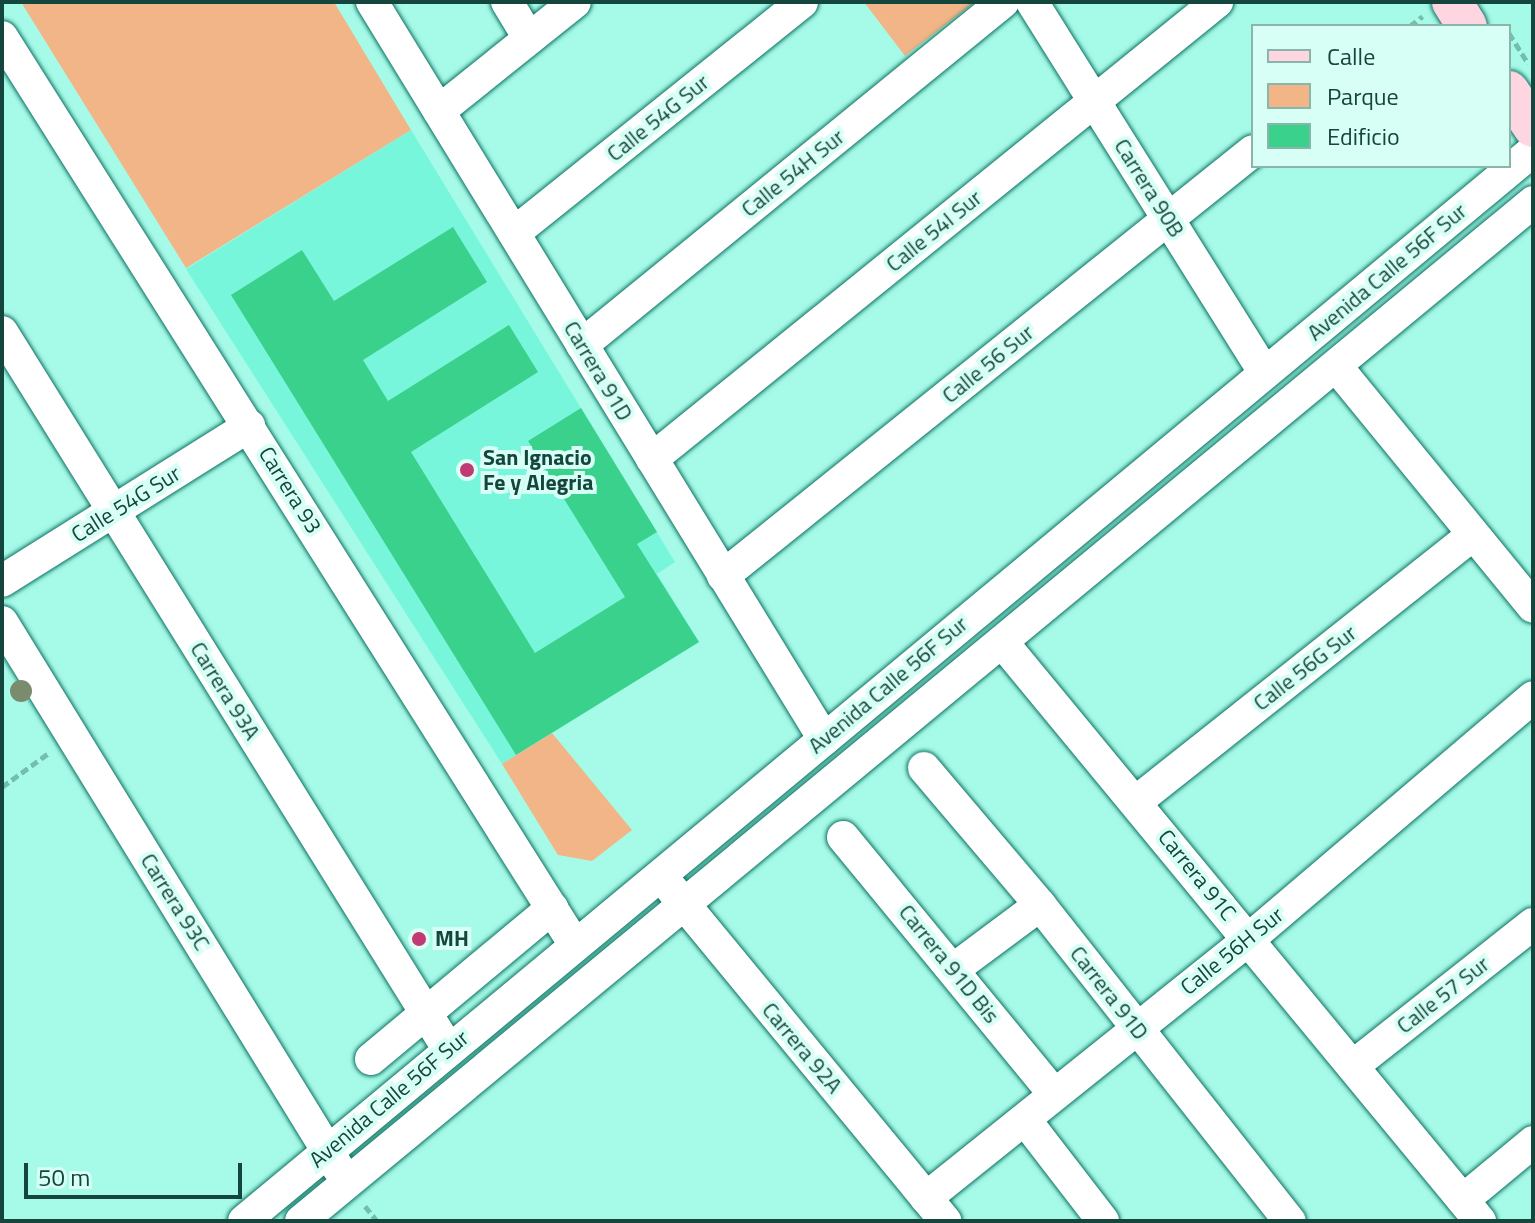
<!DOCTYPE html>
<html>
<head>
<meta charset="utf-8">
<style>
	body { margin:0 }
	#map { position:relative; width:1535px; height:1223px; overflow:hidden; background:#a6fbe8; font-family:"Titillium Web",sans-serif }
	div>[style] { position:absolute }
	.built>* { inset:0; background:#78f6dc }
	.green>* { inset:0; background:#f1b587 }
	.building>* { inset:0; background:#39d18b }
	.path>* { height:5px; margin-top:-2.5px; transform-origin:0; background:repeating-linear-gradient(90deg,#75beae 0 8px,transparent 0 12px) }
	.roads { filter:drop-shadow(0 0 2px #0c7161) drop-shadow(0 0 2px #0c7161) }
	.minor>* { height:32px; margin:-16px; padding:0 16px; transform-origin:16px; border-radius:16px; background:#fff }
	.major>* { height:40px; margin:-20px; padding:0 20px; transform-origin:20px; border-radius:20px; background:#fdd6e2 }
	.trees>* { width:22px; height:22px; margin:-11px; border-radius:50%; background:#7b8b6e }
	.dots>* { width:22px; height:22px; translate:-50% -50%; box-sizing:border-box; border:4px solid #d7fff5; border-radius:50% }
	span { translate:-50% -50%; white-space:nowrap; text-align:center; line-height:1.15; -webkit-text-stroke:8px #d7fff5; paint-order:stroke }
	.street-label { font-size:22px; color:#15463d }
	.poi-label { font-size:22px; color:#15463d; font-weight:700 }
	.left { translate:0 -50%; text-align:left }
	.frame { position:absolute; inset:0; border:4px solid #15463d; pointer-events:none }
	.legend { position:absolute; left:1251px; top:24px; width:260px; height:144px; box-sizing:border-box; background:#d7fff5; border:2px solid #89b5ab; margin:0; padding:10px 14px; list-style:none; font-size:24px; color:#15463d }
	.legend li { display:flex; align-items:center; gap:16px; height:40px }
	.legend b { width:40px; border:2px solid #89b5ab }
	.scale { position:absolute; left:24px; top:1163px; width:218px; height:36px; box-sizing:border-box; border:4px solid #15463d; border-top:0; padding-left:10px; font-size:24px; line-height:28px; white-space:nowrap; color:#15463d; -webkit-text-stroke:6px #d7fff5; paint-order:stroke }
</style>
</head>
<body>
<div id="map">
	<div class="built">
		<i style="clip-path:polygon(411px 130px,675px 562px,657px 574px,699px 642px,502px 764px,186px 269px)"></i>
	</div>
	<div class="green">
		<i style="clip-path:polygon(21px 2px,334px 2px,411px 130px,186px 268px)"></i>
		<i style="clip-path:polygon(864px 2px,975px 2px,905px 56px)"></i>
		<i style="clip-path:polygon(552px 733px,632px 830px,592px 861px,558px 855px,502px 764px)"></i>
	</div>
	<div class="building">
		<i style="clip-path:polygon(453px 227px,487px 282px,363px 360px,388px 401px,509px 325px,538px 372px,411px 452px,535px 653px,625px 597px,528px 441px,581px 408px,657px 532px,637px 544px,699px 642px,516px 755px,231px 295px,302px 250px,334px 301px)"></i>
	</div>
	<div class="path">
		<i style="left:1410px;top:26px;width:16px;rotate:-38deg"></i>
		<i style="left:1509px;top:33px;width:36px;rotate:58deg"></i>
		<i style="left:2px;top:787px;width:59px;rotate:-36.1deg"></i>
		<i style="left:365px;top:1206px;width:19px;rotate:51deg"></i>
	</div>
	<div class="roads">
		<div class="minor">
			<i style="left:372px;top:2px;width:865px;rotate:58.48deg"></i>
			<i style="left:507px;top:2px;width:42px;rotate:58.6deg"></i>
			<i style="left:1032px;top:2px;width:438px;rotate:57.9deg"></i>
			<i style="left:2px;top:37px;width:1074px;rotate:57.75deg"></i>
			<i style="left:439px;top:111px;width:174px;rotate:-38.7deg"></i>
			<i style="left:514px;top:233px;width:369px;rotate:-38.7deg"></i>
			<i style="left:2px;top:332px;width:846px;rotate:58.1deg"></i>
			<i style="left:582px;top:345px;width:543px;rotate:-39.17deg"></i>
			<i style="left:1336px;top:366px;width:311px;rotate:50.7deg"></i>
			<i style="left:652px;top:459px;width:727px;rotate:-38.97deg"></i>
			<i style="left:723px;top:576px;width:679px;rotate:-38.73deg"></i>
			<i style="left:2px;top:581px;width:292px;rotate:-32.1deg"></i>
			<i style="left:2px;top:622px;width:641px;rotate:58.39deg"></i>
			<i style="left:1002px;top:642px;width:751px;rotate:50.46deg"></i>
			<i style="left:924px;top:768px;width:180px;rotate:49.7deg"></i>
			<i style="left:1040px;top:905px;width:403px;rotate:51.7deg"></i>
			<i style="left:1137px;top:801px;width:429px;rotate:-38.4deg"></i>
			<i style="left:843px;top:837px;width:331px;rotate:50.6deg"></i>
			<i style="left:670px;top:887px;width:433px;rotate:50.5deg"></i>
			<i style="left:954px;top:969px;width:107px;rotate:-36.7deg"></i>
			<i style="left:371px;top:1059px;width:236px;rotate:-39.8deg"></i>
			<i style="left:1353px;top:1066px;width:229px;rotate:-38.3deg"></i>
			<i style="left:1026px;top:1121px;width:126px;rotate:52.4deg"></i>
			<i style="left:926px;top:1198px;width:414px;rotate:-38.7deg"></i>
			<i style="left:1249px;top:939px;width:373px;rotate:-40.4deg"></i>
			<i style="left:1463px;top:1200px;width:91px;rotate:-39.6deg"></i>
			<i style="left:244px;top:1221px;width:1675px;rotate:-39.7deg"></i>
			<i style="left:301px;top:1221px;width:1599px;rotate:-39.59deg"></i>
		</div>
		<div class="major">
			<i style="left:1452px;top:2px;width:28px;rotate:58deg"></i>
			<i style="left:1509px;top:91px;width:43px;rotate:56.3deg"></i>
		</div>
	</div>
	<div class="trees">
		<i style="left:21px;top:691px"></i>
	</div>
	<div class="dots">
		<i style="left:467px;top:470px;background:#c23974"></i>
		<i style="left:419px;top:939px;background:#c23974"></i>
	</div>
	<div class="street-label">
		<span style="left:658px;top:118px;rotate:-39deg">Calle 54G Sur</span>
		<span style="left:793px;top:173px;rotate:-39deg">Calle 54H Sur</span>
		<span style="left:1149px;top:188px;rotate:58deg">Carrera 90B</span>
		<span style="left:934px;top:231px;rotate:-39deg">Calle 54I Sur</span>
		<span style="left:1387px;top:272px;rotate:-40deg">Avenida Calle 56F Sur</span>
		<span style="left:988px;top:364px;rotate:-39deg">Calle 56 Sur</span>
		<span style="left:598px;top:371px;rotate:59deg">Carrera 91D</span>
		<span style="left:290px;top:490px;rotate:58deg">Carrera 93</span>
		<span style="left:126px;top:504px;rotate:-32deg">Calle 54G Sur</span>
		<span style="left:1305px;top:668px;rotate:-38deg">Calle 56G Sur</span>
		<span style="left:888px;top:685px;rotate:-40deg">Avenida Calle 56F Sur</span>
		<span style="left:225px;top:691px;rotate:58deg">Carrera 93A</span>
		<span style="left:1197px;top:875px;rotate:51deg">Carrera 91C</span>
		<span style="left:175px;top:902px;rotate:58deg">Carrera 93C</span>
		<span style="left:1232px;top:951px;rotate:-39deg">Calle 56H Sur</span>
		<span style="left:949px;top:964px;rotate:51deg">Carrera 91D Bis</span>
		<span style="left:1109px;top:993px;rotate:52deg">Carrera 91D</span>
		<span style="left:1443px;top:995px;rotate:-38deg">Calle 57 Sur</span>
		<span style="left:802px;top:1048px;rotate:50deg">Carrera 92A</span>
		<span style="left:389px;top:1099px;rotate:-40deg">Avenida Calle 56F Sur</span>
	</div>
	<div class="poi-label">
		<span class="left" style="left:483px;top:470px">San Ignacio<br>Fe y Alegria</span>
		<span class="left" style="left:435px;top:939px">MH</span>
	</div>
	<div class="frame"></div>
	<ul class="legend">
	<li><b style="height:10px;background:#fdd6e2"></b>Calle</li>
	<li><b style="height:22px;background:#f1b587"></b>Parque</li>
	<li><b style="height:22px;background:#39d18b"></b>Edificio</li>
	</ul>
	<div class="scale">50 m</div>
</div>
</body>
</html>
